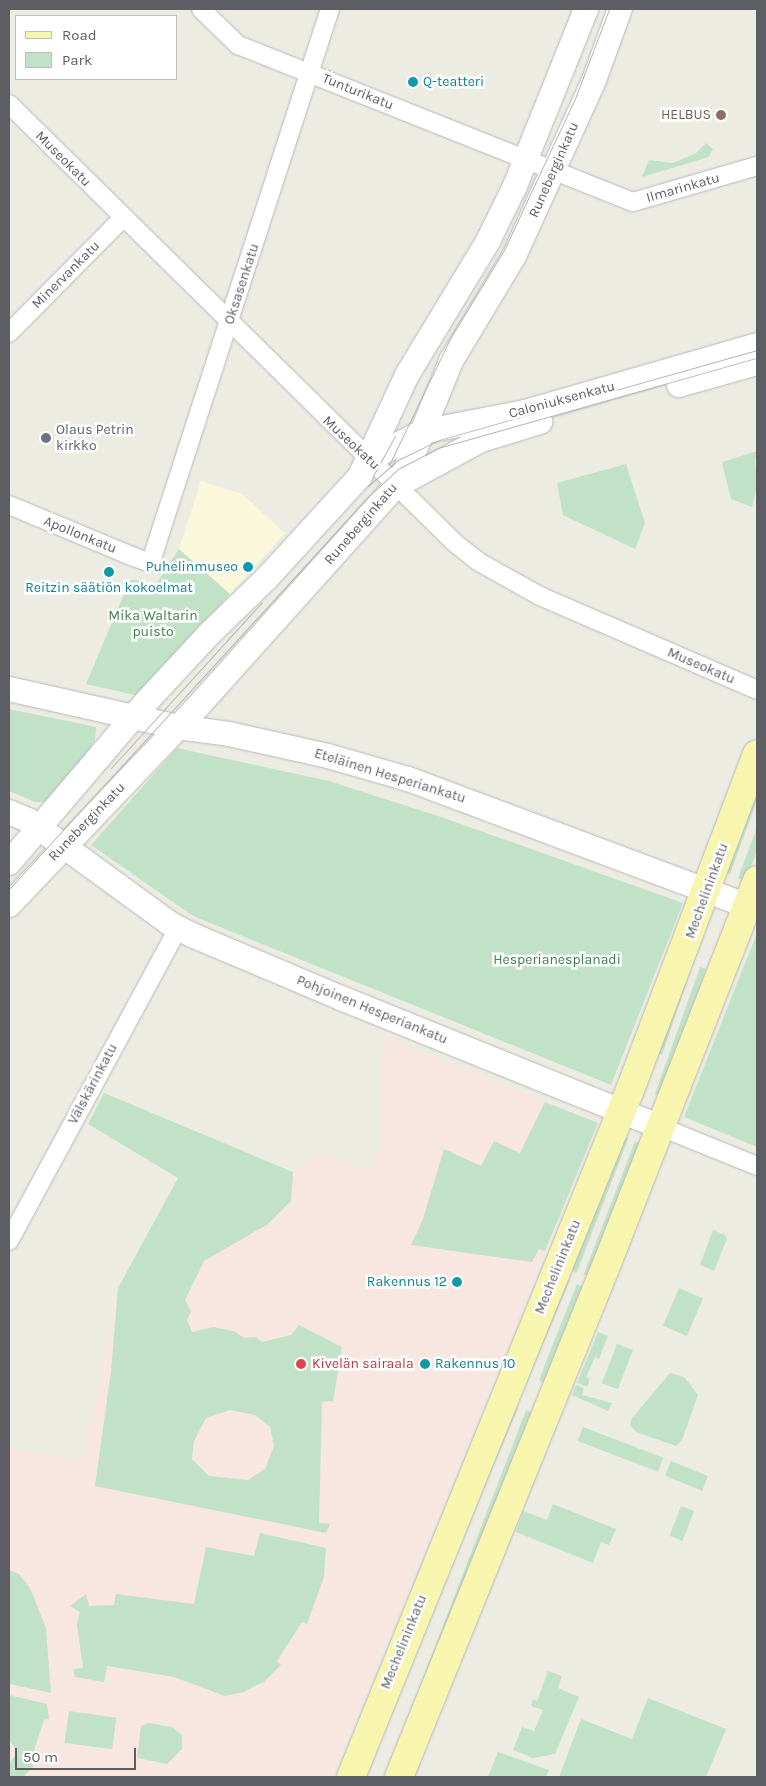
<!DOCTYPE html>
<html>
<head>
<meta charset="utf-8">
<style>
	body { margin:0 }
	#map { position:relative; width:766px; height:1786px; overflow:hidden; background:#edece3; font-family:Karla,sans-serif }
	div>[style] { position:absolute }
	.commercial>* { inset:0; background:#faf7db }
	.medical>* { inset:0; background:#f8e6e1 }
	.green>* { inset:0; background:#c2e2c7; transform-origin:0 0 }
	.roads { filter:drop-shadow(0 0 1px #b6b8bc) drop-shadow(0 0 1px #b6b8bc) }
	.street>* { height:18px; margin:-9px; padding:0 9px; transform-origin:9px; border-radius:9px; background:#fff }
	.secondary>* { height:24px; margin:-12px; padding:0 12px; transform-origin:12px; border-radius:12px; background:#fff }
	.primary>* { height:28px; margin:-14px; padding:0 14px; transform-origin:14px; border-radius:14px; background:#f7f5ae }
	.tram>* { height:1px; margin:-0.5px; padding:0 0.5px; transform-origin:0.5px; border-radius:0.5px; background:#b4b5b5 }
	.dots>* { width:14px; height:14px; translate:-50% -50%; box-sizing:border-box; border:2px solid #fff; border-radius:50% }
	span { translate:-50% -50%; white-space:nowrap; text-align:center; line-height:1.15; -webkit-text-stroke:5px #fff; paint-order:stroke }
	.culture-label { font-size:14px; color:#0d838f }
	.left { translate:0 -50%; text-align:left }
	.right { translate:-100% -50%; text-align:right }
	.street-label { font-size:14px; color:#5c5e63 }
	.education-label { font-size:14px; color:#785e54 }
	.worship-label { font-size:14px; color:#5b616d }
	.park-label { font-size:14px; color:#3d8049 }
	.health-label { font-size:14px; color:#be3a42 }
	.frame { position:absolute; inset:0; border:10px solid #5c5e63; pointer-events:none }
	.legend { position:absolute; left:15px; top:15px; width:162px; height:65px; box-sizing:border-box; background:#fff; border:1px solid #bebfc1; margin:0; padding:6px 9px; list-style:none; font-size:15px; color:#5c5e63 }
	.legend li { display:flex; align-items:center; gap:10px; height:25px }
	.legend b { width:25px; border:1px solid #bebfc1 }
	.scale { position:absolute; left:15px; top:1748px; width:121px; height:22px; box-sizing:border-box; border:2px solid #5c5e63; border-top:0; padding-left:6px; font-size:15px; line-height:18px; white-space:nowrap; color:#5c5e63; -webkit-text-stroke:4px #fff; paint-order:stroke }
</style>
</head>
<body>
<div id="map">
	<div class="commercial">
		<i style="clip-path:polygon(201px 481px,242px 494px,285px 533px,230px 594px,179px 549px)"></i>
	</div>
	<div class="medical">
		<i style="clip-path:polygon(386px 1037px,598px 1123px,332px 1777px,9px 1777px,9px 1448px,83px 1460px,118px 1288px,178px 1178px,88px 1124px,104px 1093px,293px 1172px,322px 1154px,372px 1171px,382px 1146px,381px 1050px)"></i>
	</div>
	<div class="green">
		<i style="clip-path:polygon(706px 143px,713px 149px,709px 157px,642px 177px,649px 160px,673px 163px,696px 153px)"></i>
		<i style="clip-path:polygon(757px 451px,755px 460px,757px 487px,752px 507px,731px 499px,722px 462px)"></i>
		<i style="clip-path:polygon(626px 464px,645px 523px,635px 549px,563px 515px,557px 483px)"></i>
		<i style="clip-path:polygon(179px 549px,230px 594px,139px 696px,86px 684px,130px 580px,139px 580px,155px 586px)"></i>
		<i style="clip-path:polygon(9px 709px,96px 727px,95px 740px,84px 757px,45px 802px,35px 802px,9px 791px)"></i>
		<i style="clip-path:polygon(177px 748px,329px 781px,441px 817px,683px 903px,611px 1085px,193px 916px,91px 845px)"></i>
		<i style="clip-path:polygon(757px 775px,757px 800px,730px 874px,722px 871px)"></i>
		<i style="clip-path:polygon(757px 827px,757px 851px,746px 881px,738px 878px)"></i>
		<i style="clip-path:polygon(757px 933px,757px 1147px,684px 1117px)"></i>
		<i style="clip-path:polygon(700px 943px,662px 1055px,657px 1053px)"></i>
		<i style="clip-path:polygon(700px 967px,706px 969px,705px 985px,660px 1096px,655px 1094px)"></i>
		<i style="clip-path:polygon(evenodd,104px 1093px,293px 1172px,291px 1201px,268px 1224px,204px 1261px,185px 1300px,191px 1311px,187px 1320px,192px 1332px,213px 1327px,234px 1331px,244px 1338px,256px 1337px,262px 1342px,291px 1335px,299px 1325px,342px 1347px,333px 1401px,322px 1402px,319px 1523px,330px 1524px,326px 1533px,95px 1486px,111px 1371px,118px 1288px,178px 1178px,88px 1124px,104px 1093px,230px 1410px,255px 1415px,270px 1427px,274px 1446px,265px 1469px,248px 1480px,209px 1476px,192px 1459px,194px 1441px,206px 1418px,230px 1410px)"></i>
		<i style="clip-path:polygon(545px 1102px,598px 1123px,545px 1251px,539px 1249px,532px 1262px,411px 1245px,423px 1219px,444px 1149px,481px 1166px,494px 1141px,520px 1153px)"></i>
		<i style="left:620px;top:1135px;width:9px;height:144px;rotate:21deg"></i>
		<i style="left:635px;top:1141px;width:9px;height:143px;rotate:21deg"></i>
		<i style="clip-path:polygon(713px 1230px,725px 1235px,727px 1239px,714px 1271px,700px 1265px)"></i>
		<i style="clip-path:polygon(562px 1278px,570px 1280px,529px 1377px,525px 1375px)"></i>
		<i style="clip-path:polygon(577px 1284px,584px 1287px,546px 1384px,539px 1381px,545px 1364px)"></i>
		<i style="left:679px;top:1288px;width:26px;height:41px;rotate:23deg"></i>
		<i style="clip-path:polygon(598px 1332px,608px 1336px,599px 1359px,595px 1357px,586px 1377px,590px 1379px,587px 1387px,577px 1383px)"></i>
		<i style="left:617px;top:1344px;width:17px;height:42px;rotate:21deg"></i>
		<i style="clip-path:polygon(670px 1373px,684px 1377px,698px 1395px,682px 1440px,676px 1446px,636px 1432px,630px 1425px,632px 1418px)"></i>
		<i style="clip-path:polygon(576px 1385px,584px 1388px,582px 1395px,612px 1403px,608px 1411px,572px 1395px)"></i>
		<i style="left:511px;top:1404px;width:8px;height:402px;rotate:23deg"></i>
		<i style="left:526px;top:1410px;width:9px;height:396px;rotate:21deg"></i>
		<i style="left:583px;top:1427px;width:86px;height:15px;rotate:21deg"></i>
		<i style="left:671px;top:1461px;width:40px;height:16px;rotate:22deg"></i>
		<i style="clip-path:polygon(553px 1504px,616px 1529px,609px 1545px,601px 1542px,593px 1563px,516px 1532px,523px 1511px,547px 1520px)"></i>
		<i style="left:681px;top:1506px;width:14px;height:32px;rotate:21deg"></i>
		<i style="clip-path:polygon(260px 1533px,326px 1548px,324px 1577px,307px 1624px,302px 1622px,277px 1661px,281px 1665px,265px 1681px,244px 1692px,225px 1696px,174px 1677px,107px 1666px,104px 1682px,75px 1677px,73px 1669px,83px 1668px,77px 1625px,80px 1612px,70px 1606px,86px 1594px,89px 1606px,114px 1605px,116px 1594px,194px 1604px,206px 1547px,254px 1556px)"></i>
		<i style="clip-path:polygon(9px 1570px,19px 1574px,30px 1588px,46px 1628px,51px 1693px,9px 1684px)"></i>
		<i style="clip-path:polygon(548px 1671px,562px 1676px,558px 1688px,579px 1697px,555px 1754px,533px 1758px,513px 1750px,522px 1727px,534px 1731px,543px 1710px,531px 1706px,533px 1699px,537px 1701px)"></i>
		<i style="clip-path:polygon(9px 1695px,47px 1704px,49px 1719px,44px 1720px,30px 1763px,34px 1766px,23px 1777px,9px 1777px,9px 1763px,15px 1756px,15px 1748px,9px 1740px)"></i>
		<i style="clip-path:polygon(648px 1698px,726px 1729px,706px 1777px,559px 1777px,581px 1719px,632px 1739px)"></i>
		<i style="left:69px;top:1711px;width:48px;height:32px;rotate:8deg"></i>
		<i style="clip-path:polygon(149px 1723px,172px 1727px,182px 1735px,182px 1749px,167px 1764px,137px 1758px,141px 1726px)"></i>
		<i style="clip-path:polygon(498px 1752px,549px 1770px,546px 1777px,488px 1777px)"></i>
	</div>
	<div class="roads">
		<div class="street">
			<i style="left:201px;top:9px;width:52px;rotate:44.2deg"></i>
			<i style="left:238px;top:45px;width:425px;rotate:21.7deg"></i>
			<i style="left:633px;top:202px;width:129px;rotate:-16.2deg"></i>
			<i style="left:9px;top:104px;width:627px;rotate:44.55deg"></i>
			<i style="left:456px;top:544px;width:29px;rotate:38deg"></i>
			<i style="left:479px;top:562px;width:70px;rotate:29.1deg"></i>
			<i style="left:540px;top:596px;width:236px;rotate:23.4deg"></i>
			<i style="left:9px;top:333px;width:162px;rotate:-45.3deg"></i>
			<i style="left:9px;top:505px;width:135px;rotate:22.6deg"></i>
			<i style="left:134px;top:557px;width:12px;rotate:20deg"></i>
			<i style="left:145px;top:561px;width:8px;rotate:-23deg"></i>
			<i style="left:152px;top:558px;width:577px;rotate:-72.04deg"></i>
			<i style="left:661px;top:1127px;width:104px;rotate:22.1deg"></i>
			<i style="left:9px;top:1241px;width:356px;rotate:-61.6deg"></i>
		</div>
		<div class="secondary">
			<i style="left:679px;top:385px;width:81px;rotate:-15.8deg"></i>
			<i style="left:370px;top:459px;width:59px;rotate:-27.4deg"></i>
			<i style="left:422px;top:432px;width:105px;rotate:-11deg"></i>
			<i style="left:525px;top:412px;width:241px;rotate:-16.1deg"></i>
			<i style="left:398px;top:485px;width:94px;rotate:-28.5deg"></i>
			<i style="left:481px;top:440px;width:62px;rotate:-17deg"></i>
			<i style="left:9px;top:689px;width:173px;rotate:12.7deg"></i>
			<i style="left:178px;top:727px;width:51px;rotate:7.8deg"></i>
			<i style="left:229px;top:734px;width:101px;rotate:12.5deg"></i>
			<i style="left:328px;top:756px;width:83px;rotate:16deg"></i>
			<i style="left:408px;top:779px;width:362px;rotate:20.5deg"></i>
			<i style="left:9px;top:812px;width:21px;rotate:23deg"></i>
			<i style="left:28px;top:820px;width:175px;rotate:36.1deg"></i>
			<i style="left:169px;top:923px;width:26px;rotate:28deg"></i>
			<i style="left:192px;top:935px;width:162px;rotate:22.9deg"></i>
			<i style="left:341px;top:998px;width:345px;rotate:22deg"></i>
			<i style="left:9px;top:863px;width:213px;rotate:-49.6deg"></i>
			<i style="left:147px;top:701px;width:91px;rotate:-47.2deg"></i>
			<i style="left:209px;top:634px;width:81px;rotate:-44deg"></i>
			<i style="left:267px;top:578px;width:138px;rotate:-47.6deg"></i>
			<i style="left:360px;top:476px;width:111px;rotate:-65deg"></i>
			<i style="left:407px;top:375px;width:157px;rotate:-58.8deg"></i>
			<i style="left:488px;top:241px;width:61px;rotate:-63.9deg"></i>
			<i style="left:515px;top:186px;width:191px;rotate:-68.1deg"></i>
			<i style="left:9px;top:905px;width:265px;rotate:-46.4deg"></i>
			<i style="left:192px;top:713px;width:305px;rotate:-48.1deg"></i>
			<i style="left:396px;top:486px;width:33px;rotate:-61deg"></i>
			<i style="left:412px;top:457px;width:104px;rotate:-67.9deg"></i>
			<i style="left:451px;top:361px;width:122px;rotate:-59deg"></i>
			<i style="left:514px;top:256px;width:190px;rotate:-65.5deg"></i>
			<i style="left:593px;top:83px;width:79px;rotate:-70deg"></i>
		</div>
		<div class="primary">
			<i style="left:351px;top:1777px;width:741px;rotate:-67.9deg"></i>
			<i style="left:630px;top:1090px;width:359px;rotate:-69.3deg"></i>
			<i style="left:399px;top:1777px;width:557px;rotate:-67.95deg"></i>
			<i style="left:608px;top:1261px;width:409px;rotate:-68.6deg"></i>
		</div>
	</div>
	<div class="tram">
		<i style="left:389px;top:465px;width:142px;rotate:-64.2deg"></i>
		<i style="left:451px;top:337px;width:102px;rotate:-58.7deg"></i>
		<i style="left:504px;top:250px;width:170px;rotate:-64.9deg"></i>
		<i style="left:576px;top:96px;width:93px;rotate:-69.2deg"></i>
		<i style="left:373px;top:476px;width:46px;rotate:-61.2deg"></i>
		<i style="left:368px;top:486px;width:40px;rotate:-41deg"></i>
		<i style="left:398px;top:460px;width:46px;rotate:-26deg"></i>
		<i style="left:439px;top:440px;width:330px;rotate:-15.8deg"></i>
		<i style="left:111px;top:768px;width:224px;rotate:-47.7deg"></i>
		<i style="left:9px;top:889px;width:530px;rotate:-47.52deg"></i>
		<i style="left:367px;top:498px;width:42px;rotate:-43.1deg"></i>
		<i style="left:398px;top:469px;width:45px;rotate:-27.7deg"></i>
		<i style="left:438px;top:448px;width:331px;rotate:-15.8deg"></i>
	</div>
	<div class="dots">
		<i style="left:413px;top:82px;background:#0f9aa8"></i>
		<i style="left:721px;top:115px;background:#8d6e63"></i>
		<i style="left:46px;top:438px;background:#6b7280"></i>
		<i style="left:248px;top:567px;background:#0f9aa8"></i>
		<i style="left:109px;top:572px;background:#0f9aa8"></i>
		<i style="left:457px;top:1282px;background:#0f9aa8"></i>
		<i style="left:301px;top:1364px;background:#e0444e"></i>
		<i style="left:425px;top:1364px;background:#0f9aa8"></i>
	</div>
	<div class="culture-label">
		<span class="left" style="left:423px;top:82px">Q-teatteri</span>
		<span class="right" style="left:238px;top:567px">Puhelinmuseo</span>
		<span style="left:109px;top:588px">Reitzin säätiön kokoelmat</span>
		<span class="right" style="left:447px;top:1282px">Rakennus 12</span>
		<span class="left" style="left:435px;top:1364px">Rakennus 10</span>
	</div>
	<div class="street-label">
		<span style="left:358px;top:92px;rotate:22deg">Tunturikatu</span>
		<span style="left:63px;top:159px;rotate:45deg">Museokatu</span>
		<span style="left:554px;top:170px;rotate:-66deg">Runeberginkatu</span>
		<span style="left:683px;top:188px;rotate:-16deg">Ilmarinkatu</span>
		<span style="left:66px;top:275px;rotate:-45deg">Minervankatu</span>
		<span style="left:242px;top:284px;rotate:-72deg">Oksasenkatu</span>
		<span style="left:562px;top:400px;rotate:-15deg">Caloniuksenkatu</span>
		<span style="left:351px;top:443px;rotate:43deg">Museokatu</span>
		<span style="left:361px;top:524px;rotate:-49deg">Runeberginkatu</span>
		<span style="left:80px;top:535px;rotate:22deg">Apollonkatu</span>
		<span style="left:701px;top:666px;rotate:23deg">Museokatu</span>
		<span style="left:390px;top:776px;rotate:17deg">Eteläinen Hesperiankatu</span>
		<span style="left:87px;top:822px;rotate:-46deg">Runeberginkatu</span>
		<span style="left:707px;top:891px;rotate:-70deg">Mechelininkatu</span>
		<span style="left:372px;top:1010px;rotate:22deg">Pohjoinen Hesperiankatu</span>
		<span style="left:93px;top:1084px;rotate:-62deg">Välskärinkatu</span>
		<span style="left:558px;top:1267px;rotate:-68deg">Mechelininkatu</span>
		<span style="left:404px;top:1642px;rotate:-68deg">Mechelininkatu</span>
	</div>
	<div class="education-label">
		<span class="right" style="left:711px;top:115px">HELBUS</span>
	</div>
	<div class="worship-label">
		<span class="left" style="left:56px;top:438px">Olaus Petrin<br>kirkko</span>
	</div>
	<div class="park-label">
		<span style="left:153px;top:624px">Mika Waltarin<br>puisto</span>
		<span style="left:557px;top:960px">Hesperianesplanadi</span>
	</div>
	<div class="health-label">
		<span class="left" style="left:312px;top:1364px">Kivelän sairaala</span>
	</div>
	<div class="frame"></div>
	<ul class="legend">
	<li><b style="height:6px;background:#f7f5ae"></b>Road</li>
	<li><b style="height:14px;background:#c2e2c7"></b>Park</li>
	</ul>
	<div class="scale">50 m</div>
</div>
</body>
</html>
